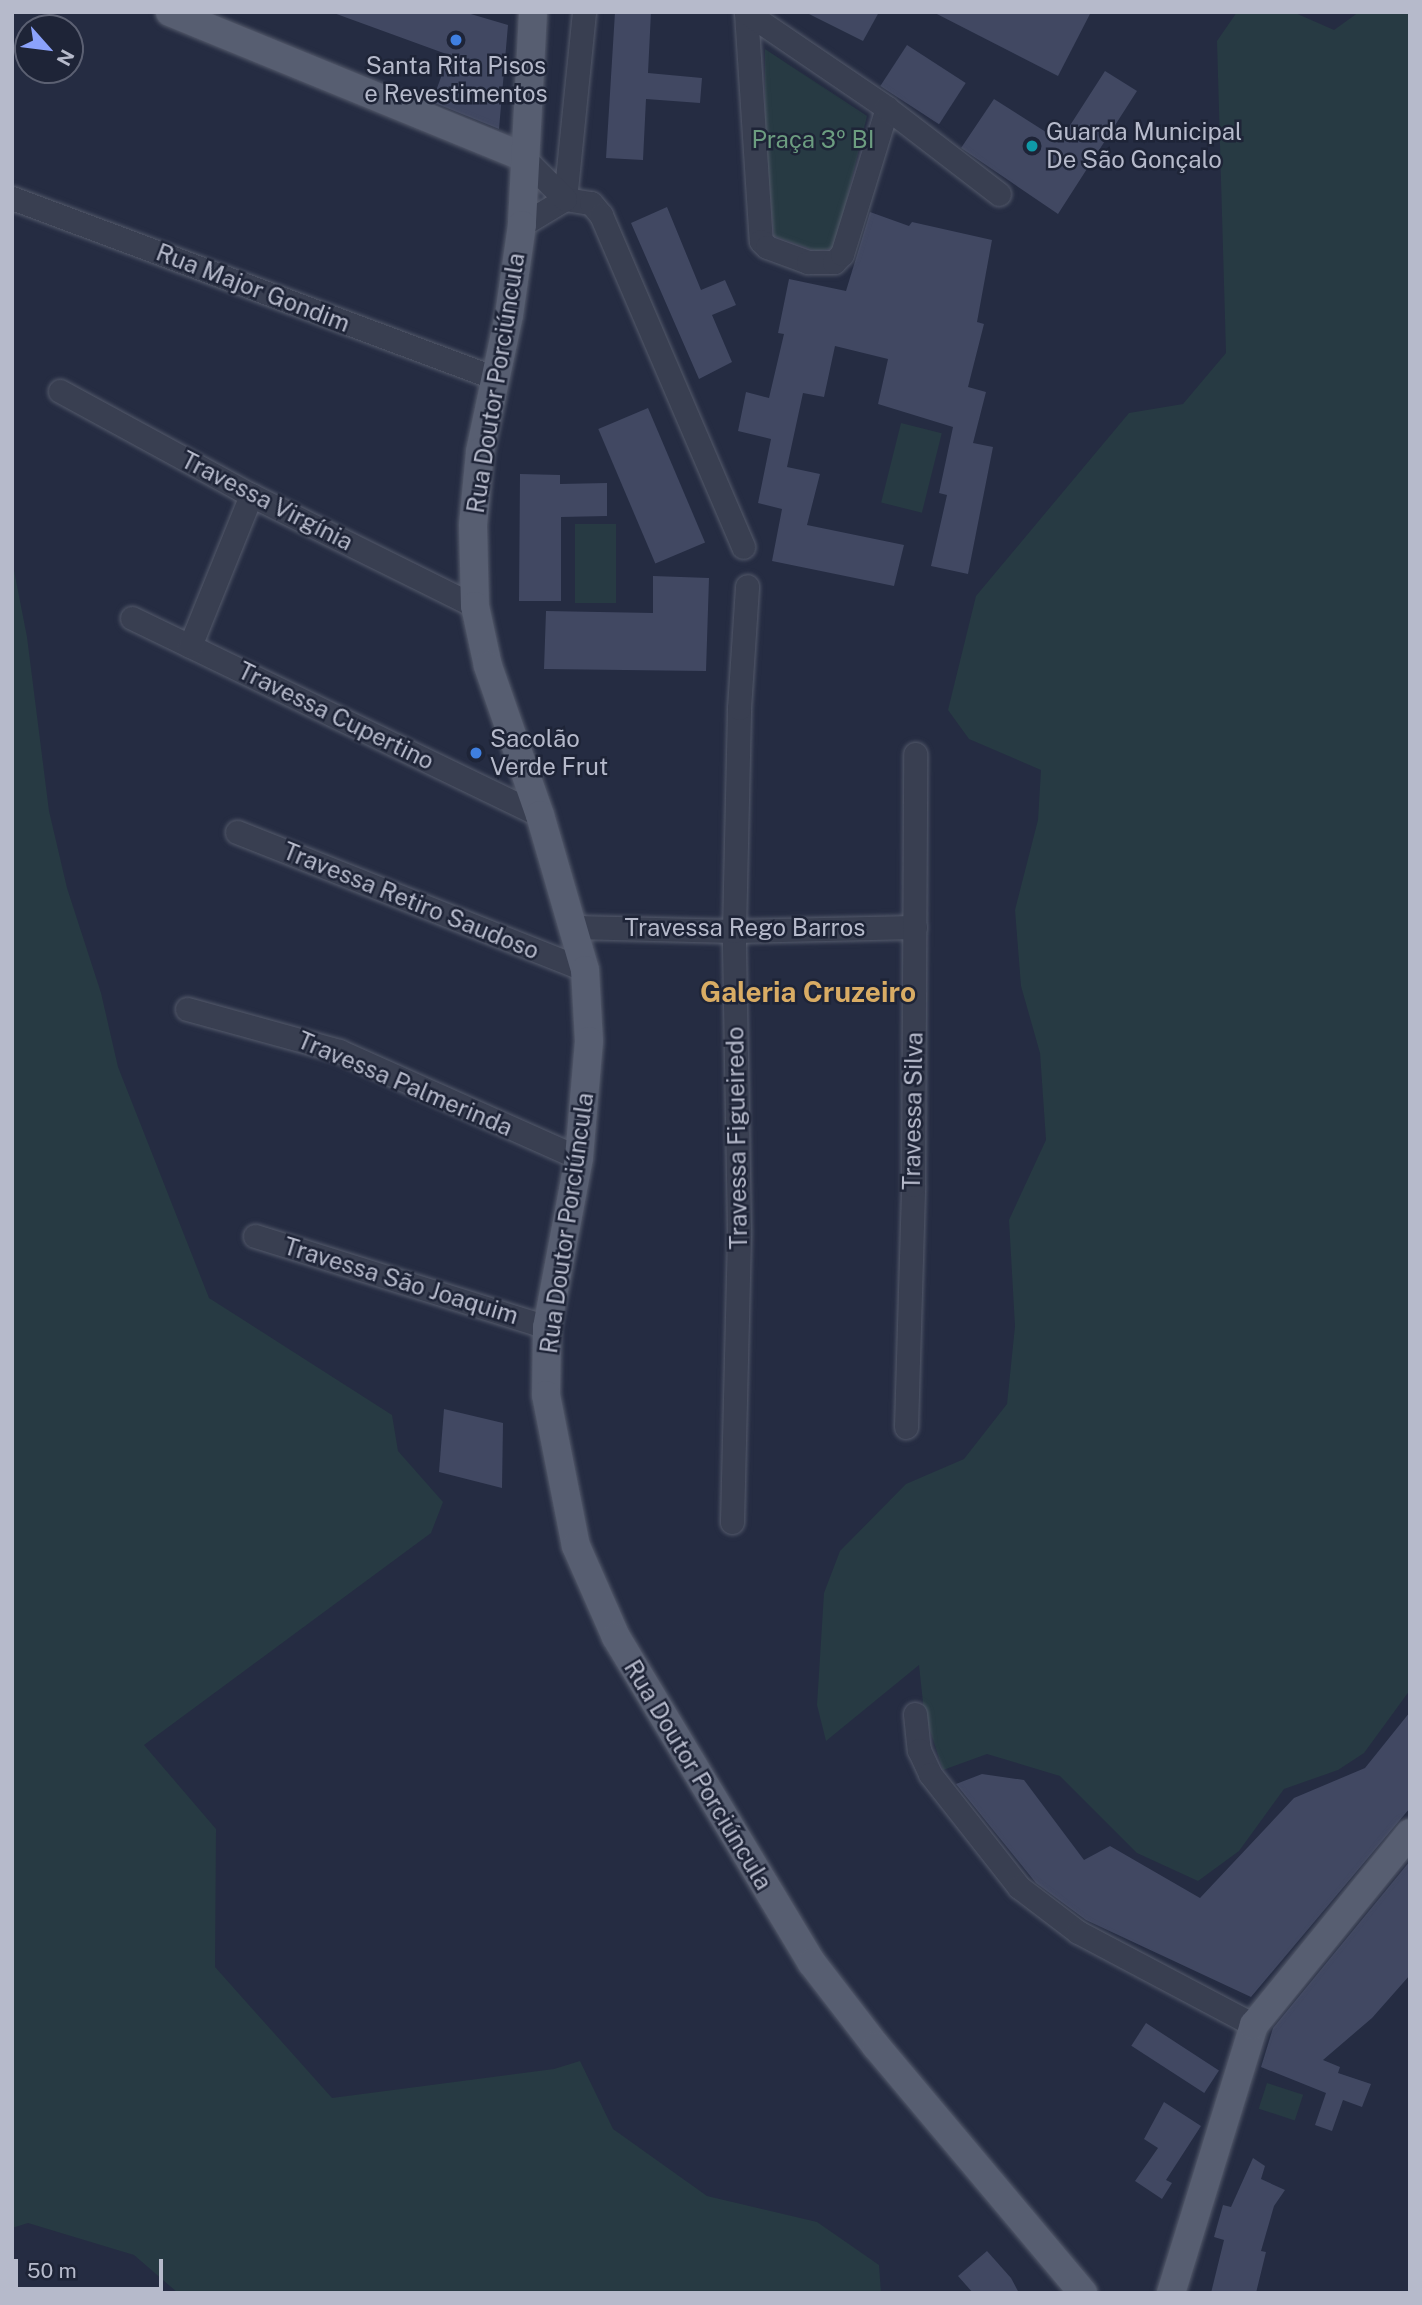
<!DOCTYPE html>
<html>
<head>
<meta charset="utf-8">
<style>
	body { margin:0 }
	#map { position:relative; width:1422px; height:2305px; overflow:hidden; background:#252c42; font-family:"Public Sans",sans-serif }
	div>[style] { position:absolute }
	.green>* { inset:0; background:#273a43; transform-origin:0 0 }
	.building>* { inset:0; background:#414862; transform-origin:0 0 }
	.roads { filter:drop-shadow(0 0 2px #545a6b) drop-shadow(0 0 2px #545a6b) }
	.minor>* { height:23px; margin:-11.5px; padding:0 11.5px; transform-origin:11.5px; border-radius:11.5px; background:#393f51 }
	.major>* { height:28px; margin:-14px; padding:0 14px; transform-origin:14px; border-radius:14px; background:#575e71 }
	.dots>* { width:19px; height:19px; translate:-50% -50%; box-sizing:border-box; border:4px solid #1e2437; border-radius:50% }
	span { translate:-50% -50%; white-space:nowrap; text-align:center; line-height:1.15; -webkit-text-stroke:5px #1e2437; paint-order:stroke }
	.poi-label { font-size:24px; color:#b6bacb }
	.left { translate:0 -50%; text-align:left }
	.park-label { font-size:24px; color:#6c9d80 }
	.street-label { font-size:24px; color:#b6bacb }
	.quarter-label { font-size:28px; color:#d9ac64; font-weight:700 }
	.frame { position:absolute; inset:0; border:14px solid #b6bacb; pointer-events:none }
	.north { position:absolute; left:14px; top:14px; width:70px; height:70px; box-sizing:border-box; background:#1e2437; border:2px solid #5b6072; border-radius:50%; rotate:118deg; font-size:19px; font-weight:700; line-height:28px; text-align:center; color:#b6bacb }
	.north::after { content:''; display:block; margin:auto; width:24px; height:32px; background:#8ba2fb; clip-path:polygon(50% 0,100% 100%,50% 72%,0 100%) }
	.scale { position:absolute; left:14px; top:2259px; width:149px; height:32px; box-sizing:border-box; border:4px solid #b6bacb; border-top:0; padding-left:9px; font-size:21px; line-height:24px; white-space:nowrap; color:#b6bacb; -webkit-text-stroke:5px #1e2437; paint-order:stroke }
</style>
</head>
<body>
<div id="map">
	<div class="green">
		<i style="clip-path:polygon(1237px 12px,1293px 12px,1334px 30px,1359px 12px,1410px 12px,1410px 1690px,1364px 1753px,1338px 1770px,1284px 1789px,1239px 1851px,1198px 1881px,1137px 1853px,1060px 1776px,987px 1754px,943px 1770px,924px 1712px,919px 1665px,826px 1741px,817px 1705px,824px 1593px,840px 1551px,906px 1484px,964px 1459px,1007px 1404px,1015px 1326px,1009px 1220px,1046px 1140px,1040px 1053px,1021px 986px,1015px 910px,1038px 820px,1041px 770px,969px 739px,948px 710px,976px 596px,1129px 413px,1183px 404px,1226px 353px,1217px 41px)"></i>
		<i style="clip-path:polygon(765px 49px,867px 116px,835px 248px,816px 251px,774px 236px,765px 140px)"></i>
		<i style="left:901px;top:423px;width:42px;height:82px;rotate:14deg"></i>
		<i style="left:575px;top:524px;width:41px;height:79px"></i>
		<i style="clip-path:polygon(12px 560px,27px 637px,49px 811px,67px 888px,101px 993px,118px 1067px,209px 1298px,392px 1415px,398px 1451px,443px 1502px,431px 1533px,144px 1745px,216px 1829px,215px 1967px,332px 2098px,554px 2069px,580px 2061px,613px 2129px,707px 2196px,817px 2222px,879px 2265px,881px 2293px,178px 2293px,134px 2255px,28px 2223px,12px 2228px)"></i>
		<i style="left:1267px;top:2083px;width:38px;height:27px;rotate:18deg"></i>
	</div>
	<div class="building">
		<i style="clip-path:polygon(331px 12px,464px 12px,508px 25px,499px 129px,432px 102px,449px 55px)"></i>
		<i style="clip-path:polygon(615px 12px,651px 12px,648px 73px,702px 78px,700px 103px,646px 99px,643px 160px,606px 158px)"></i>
		<i style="clip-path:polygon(805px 12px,879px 12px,863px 41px)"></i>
		<i style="clip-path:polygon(933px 12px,1091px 12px,1058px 76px)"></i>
		<i style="left:907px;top:45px;width:70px;height:49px;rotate:33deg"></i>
		<i style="clip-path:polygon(1105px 71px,1137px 91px,1058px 214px,961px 148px,994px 99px,1060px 141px)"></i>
		<i style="clip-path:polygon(667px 207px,701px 290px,725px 280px,736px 305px,712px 315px,732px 362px,699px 379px,631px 223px)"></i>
		<i style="clip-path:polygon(870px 212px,909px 226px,912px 222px,992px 240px,977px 322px,984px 324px,968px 387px,986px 392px,973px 443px,993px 447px,968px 574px,931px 566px,947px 495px,939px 493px,953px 427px,878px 404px,888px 359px,835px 346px,824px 397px,803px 393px,787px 467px,820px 474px,807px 525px,904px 545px,894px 586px,772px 561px,782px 509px,758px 503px,771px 439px,738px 431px,746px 392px,769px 398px,784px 334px,778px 333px,789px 279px,846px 291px)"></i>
		<i style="left:648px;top:408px;width:146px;height:54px;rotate:67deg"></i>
		<i style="clip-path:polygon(520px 474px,560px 475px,560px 484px,607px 483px,607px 516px,561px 517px,561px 601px,519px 601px)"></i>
		<i style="clip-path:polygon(653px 576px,709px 578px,706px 671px,544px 669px,546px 611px,653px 613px)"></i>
		<i style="clip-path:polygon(444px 1409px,503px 1423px,502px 1488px,439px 1472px)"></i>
		<i style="clip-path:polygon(1410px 1712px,1410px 1808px,1251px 1997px,1086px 1920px,1036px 1883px,956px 1784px,982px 1774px,1024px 1780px,1084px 1860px,1110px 1846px,1200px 1898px,1294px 1798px,1365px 1768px)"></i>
		<i style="clip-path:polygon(1410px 1861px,1410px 1975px,1372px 2018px,1323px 2060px,1340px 2067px,1338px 2073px,1371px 2084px,1362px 2107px,1343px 2100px,1332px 2131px,1315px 2125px,1326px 2093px,1261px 2067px,1273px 2028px)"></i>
		<i style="left:1146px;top:2023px;width:87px;height:27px;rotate:33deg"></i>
		<i style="clip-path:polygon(1164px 2102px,1201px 2126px,1166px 2180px,1172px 2183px,1162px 2199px,1135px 2181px,1158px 2148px,1144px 2139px)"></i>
		<i style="clip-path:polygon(1253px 2158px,1265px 2166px,1261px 2179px,1285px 2190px,1274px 2206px,1261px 2251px,1266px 2252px,1256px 2293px,1211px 2293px,1224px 2240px,1214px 2237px,1223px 2205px,1231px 2207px)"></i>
		<i style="clip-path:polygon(987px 2251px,1011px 2278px,1019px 2293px,973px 2293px,958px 2276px)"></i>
	</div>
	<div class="roads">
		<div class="minor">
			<i style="left:584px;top:12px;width:188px;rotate:95.8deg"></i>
			<i style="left:565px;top:199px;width:26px;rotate:9deg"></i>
			<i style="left:591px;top:203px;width:16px;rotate:50deg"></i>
			<i style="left:601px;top:215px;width:361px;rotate:66.8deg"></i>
			<i style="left:746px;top:12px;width:229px;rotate:86.3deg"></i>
			<i style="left:761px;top:241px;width:8px;rotate:45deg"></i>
			<i style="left:767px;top:247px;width:44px;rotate:20.1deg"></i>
			<i style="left:808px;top:262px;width:26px"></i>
			<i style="left:834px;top:262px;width:11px;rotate:-45deg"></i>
			<i style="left:842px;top:254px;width:153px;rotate:-72.9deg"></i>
			<i style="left:746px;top:12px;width:171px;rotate:34.2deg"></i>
			<i style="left:887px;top:108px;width:141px;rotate:37.5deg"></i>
			<i style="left:12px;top:198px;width:515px;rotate:20.44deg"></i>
			<i style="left:522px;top:225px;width:50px;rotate:-31.2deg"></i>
			<i style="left:565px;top:199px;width:59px;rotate:-135deg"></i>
			<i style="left:60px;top:391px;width:217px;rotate:28.6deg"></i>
			<i style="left:251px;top:495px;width:250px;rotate:26.4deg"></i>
			<i style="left:132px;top:618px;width:453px;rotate:25.8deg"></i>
			<i style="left:190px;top:646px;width:163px;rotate:-68deg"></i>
			<i style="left:237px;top:832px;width:374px;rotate:21.6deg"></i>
			<i style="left:575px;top:927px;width:159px;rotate:1.4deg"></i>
			<i style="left:734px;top:931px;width:181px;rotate:-1.3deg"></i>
			<i style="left:187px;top:1009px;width:158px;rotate:15.4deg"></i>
			<i style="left:339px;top:1051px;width:263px;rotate:24deg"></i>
			<i style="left:255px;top:1236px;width:306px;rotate:17.3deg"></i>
			<i style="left:906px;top:1427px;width:242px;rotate:-88.3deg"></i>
			<i style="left:913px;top:1185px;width:431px;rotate:-89.7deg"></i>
			<i style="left:732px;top:1522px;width:291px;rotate:-88.6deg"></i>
			<i style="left:739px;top:1231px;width:300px;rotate:-91deg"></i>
			<i style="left:734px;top:931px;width:223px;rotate:-88.7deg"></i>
			<i style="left:739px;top:708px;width:122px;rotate:-86.2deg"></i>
			<i style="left:915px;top:1714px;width:36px;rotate:84deg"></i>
			<i style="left:919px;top:1750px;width:26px;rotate:65deg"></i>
			<i style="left:930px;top:1774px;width:144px;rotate:51.8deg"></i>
			<i style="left:1019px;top:1887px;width:74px;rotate:37.3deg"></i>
			<i style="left:1078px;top:1932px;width:199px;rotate:27.9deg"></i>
		</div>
		<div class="major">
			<i style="left:170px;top:12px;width:382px;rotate:22.3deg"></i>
			<i style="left:533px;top:12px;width:213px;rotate:93deg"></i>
			<i style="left:522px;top:225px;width:91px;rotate:98.2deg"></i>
			<i style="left:509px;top:315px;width:140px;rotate:102deg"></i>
			<i style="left:480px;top:452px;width:73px;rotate:95.5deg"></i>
			<i style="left:473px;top:525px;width:81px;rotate:88.6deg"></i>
			<i style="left:475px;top:606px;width:61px;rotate:77.8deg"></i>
			<i style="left:488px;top:666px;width:158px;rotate:70.8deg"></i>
			<i style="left:540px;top:815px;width:161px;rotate:73.8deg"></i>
			<i style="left:585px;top:970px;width:71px;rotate:86.8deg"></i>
			<i style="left:589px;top:1041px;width:117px;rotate:94.9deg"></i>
			<i style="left:579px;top:1158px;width:172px;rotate:100.7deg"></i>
			<i style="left:547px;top:1327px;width:68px;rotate:90.8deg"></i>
			<i style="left:546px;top:1395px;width:154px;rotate:78.8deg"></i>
			<i style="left:576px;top:1546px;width:99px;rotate:66.3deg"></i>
			<i style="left:616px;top:1637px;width:380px;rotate:59deg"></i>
			<i style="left:812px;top:1963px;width:105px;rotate:52.4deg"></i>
			<i style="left:876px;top:2046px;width:322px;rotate:50deg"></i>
			<i style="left:1171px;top:2293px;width:281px;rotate:-72.8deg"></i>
			<i style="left:1254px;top:2025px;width:247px;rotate:-50.9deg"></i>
		</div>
	</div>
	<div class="dots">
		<i style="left:456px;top:40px;background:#3f7fe0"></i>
		<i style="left:1032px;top:146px;background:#0f9aa8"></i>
		<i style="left:476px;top:753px;background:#3f7fe0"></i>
	</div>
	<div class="poi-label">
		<span style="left:456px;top:80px">Santa Rita Pisos<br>e Revestimentos</span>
		<span class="left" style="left:1046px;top:146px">Guarda Municipal<br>De São Gonçalo</span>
		<span class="left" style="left:490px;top:753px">Sacolão<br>Verde Frut</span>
	</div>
	<div class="park-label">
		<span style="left:813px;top:140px">Praça 3º BI</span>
	</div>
	<div class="street-label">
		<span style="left:253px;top:288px;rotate:21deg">Rua Major Gondim</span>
		<span style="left:496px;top:383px;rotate:-81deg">Rua Doutor Porciúncula</span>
		<span style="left:267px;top:501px;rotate:27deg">Travessa Virgínia</span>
		<span style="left:336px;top:716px;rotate:26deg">Travessa Cupertino</span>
		<span style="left:411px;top:901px;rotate:22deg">Travessa Retiro Saudoso</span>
		<span style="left:745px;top:928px">Travessa Rego Barros</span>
		<span style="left:405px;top:1084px;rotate:23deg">Travessa Palmerinda</span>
		<span style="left:913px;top:1111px;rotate:-89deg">Travessa Silva</span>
		<span style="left:737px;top:1138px;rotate:-91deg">Travessa Figueiredo</span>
		<span style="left:567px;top:1223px;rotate:-82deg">Rua Doutor Porciúncula</span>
		<span style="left:401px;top:1281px;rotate:17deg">Travessa São Joaquim</span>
		<span style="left:698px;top:1775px;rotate:59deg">Rua Doutor Porciúncula</span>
	</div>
	<div class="quarter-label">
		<span style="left:808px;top:992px">Galeria Cruzeiro</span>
	</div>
	<div class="frame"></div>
	<div class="north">N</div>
	<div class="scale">50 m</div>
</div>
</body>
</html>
